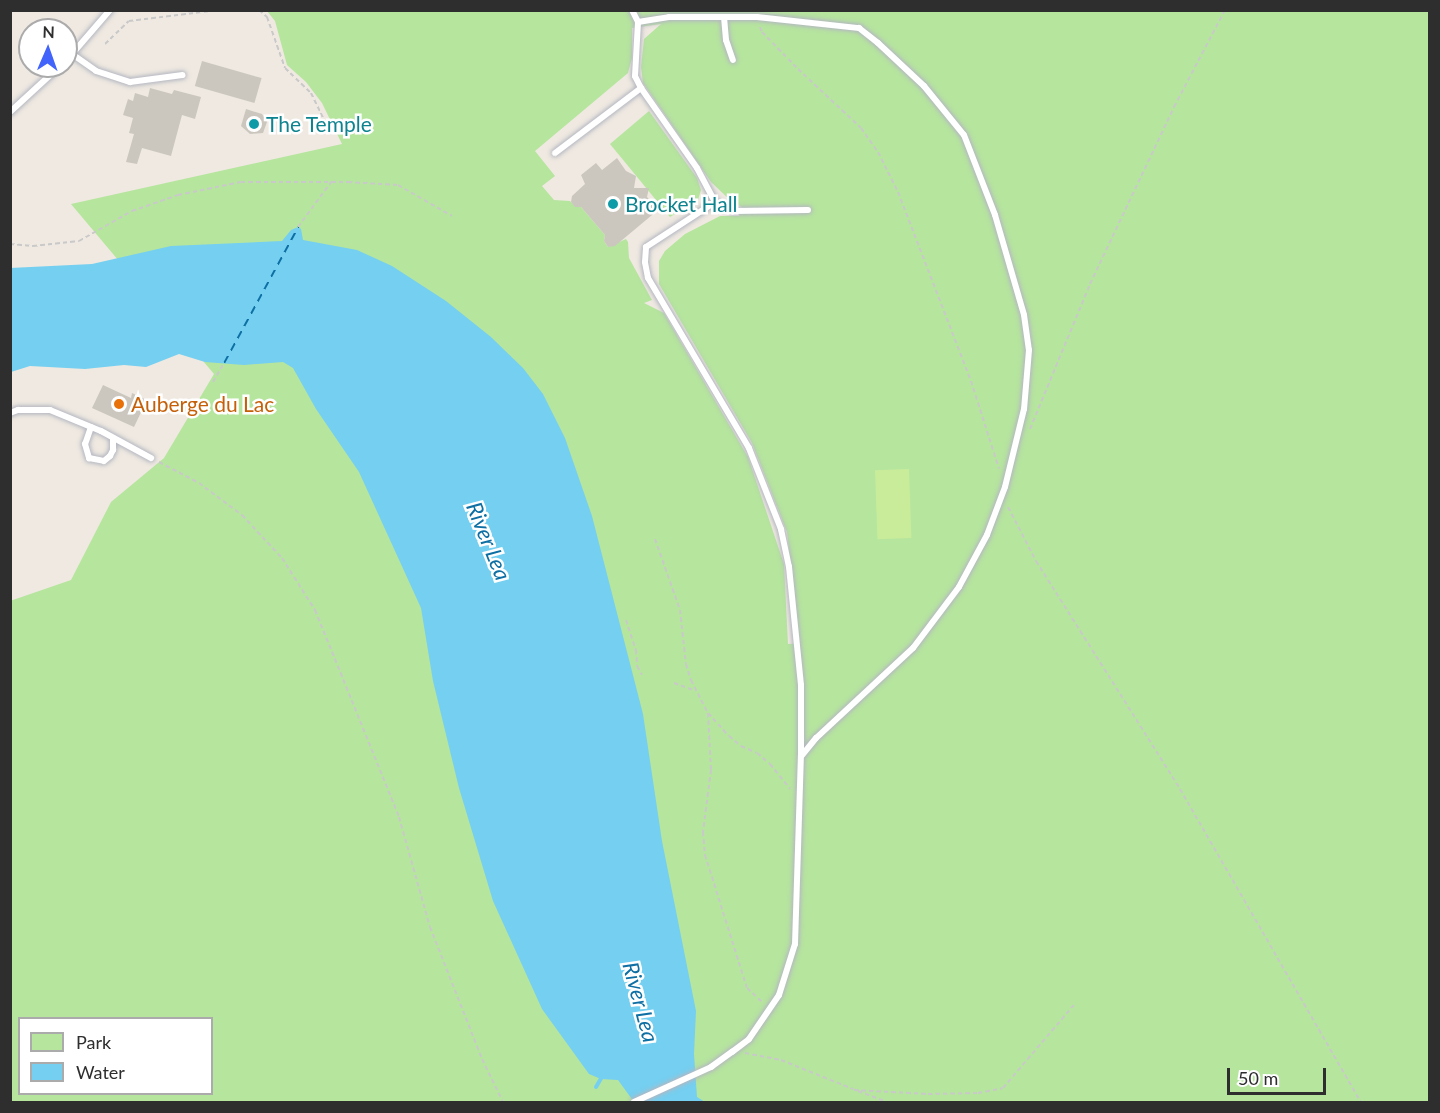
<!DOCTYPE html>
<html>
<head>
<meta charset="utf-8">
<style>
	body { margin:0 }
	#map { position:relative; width:1440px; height:1113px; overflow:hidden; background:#efe9e1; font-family:Lato,sans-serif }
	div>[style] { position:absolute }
	.green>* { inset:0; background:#b6e59e }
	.pitch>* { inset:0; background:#c9ec9a; transform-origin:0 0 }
	.water>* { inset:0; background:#75cff0 }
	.stream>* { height:4px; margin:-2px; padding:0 2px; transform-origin:2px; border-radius:2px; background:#75cff0 }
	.ferry>* { height:1.5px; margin-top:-0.75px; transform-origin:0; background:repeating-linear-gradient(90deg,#0d6fa3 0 8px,transparent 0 14px) }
	.building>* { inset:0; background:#cbc7bf; transform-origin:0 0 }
	.path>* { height:2px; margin-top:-1px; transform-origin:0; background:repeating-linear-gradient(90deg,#c9c9c9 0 4.5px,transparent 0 7.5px) }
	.roads { filter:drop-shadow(0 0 2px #b4b7c1) drop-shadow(0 0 2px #b4b7c1) }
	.service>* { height:6px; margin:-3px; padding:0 3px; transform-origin:3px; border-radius:3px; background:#fff }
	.dots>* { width:16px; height:16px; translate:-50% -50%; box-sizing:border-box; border:3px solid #fff; border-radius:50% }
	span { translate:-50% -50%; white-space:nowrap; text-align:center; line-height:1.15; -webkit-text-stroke:5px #fff; paint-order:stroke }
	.culture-label { font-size:21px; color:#0d838f }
	.left { translate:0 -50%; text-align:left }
	.food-label { font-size:21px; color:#c56008 }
	.water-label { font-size:22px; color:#0d6fa3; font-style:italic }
	.frame { position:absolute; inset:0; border:12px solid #2e2e2e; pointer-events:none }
	.legend { position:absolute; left:18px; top:1017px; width:195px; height:78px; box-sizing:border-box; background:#fff; border:2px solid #ababab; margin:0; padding:8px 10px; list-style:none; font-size:18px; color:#2e2e2e }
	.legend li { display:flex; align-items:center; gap:12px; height:30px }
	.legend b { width:30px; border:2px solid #ababab }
	.north { position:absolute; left:18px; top:18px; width:60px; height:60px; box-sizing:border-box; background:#fff; border:2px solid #ababab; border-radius:50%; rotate:2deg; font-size:16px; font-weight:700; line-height:24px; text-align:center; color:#2e2e2e }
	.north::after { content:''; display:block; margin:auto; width:21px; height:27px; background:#4264fb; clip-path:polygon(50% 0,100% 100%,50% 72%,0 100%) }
	.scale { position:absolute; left:1227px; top:1068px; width:99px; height:27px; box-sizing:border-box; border:3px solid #2e2e2e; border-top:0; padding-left:8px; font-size:18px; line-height:21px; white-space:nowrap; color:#2e2e2e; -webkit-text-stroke:4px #fff; paint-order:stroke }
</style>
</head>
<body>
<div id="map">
	<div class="green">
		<i style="clip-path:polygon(evenodd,267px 11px,1429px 11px,1429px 1102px,11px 1102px,10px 601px,71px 580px,111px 502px,164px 458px,214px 374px,71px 204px,342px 144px,322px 103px,306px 82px,287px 65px,275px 21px,267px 11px,661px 24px,644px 39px,641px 67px,643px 83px,711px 182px,732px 202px,742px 207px,739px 216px,720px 216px,685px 234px,665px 251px,659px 261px,659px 284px,752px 443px,787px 532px,800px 643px,788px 644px,784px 564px,748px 457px,664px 313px,644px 303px,652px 300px,629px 258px,628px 242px,626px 239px,608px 247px,604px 241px,605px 235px,581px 207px,575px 206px,570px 201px,554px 200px,542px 186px,555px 176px,535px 151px,628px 73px,632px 58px,632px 28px,661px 24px,267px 11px,20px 1018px,212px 1018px,212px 1094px,20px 1094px,20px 1018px)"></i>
		<i style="clip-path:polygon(649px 111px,697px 178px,701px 190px,698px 200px,670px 217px,610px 144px)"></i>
	</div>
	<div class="pitch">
		<i style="left:909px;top:469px;width:69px;height:34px;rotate:88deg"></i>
	</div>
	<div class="water">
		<i style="clip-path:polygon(298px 227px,301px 229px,303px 240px,357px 250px,392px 266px,446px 301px,491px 337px,523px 368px,543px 394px,565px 438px,592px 516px,643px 714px,662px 841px,696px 1011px,694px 1054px,697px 1097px,705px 1102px,634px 1102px,618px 1080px,601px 1079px,589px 1074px,542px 1009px,493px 901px,459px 788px,433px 681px,421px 608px,359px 472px,316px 409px,293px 368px,283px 362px,244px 365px,205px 362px,179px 354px,146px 367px,124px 365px,85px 369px,30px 366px,11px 372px,10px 268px,92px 264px,171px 246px,282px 241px,291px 230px)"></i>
	</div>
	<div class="stream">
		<i style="left:596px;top:1087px;width:14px;rotate:-60deg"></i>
	</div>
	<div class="ferry">
		<i style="left:224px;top:363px;width:155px;rotate:-61.4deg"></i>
	</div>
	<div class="building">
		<i style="left:202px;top:61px;width:62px;height:26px;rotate:16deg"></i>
		<i style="clip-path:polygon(150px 88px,172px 94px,174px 90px,201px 97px,195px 119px,182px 115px,171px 156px,142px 148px,137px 164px,126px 162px,134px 134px,129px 133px,133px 118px,123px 115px,128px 99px,133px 101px,135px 93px,148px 97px)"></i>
		<i style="clip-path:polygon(246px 109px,262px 114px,267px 122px,263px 133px,250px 134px,241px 126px)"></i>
		<i style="clip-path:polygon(617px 158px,626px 171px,636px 176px,634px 188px,649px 188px,647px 197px,658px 210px,615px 246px,608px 247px,604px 241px,605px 235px,581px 207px,575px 207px,571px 202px,572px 196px,585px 184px,581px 175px,596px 163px,602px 170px)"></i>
		<i style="clip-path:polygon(103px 385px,131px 398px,132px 393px,147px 400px,134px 427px,92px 408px)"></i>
	</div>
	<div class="path">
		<i style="left:259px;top:10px;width:11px;rotate:41deg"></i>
		<i style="left:267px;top:17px;width:54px;rotate:70.6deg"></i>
		<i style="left:285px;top:68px;width:36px;rotate:44deg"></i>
		<i style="left:311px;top:93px;width:46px;rotate:64deg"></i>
		<i style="left:760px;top:27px;width:5px;rotate:68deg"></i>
		<i style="left:762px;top:32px;width:52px;rotate:45.8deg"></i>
		<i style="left:798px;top:69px;width:86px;rotate:43.1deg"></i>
		<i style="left:861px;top:128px;width:29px;rotate:55deg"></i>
		<i style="left:878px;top:152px;width:45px;rotate:63.4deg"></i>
		<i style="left:898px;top:192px;width:203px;rotate:68.9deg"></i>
		<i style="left:971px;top:381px;width:92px;rotate:72.3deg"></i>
		<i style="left:105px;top:44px;width:33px;rotate:-44deg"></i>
		<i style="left:129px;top:21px;width:90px;rotate:-7deg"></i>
		<i style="left:298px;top:227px;width:56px;rotate:-53.7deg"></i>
		<i style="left:10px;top:244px;width:23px;rotate:5deg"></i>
		<i style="left:33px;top:246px;width:46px;rotate:-6.2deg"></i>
		<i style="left:79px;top:241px;width:61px;rotate:-29.5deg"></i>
		<i style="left:132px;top:211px;width:49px;rotate:-19.2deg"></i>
		<i style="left:178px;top:195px;width:64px;rotate:-11.7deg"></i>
		<i style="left:241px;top:182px;width:107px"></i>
		<i style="left:348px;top:182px;width:50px;rotate:3.4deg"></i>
		<i style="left:398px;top:185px;width:62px;rotate:29.9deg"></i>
		<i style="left:213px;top:382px;width:22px;rotate:-60deg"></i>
		<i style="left:1030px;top:429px;width:157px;rotate:-67.5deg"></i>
		<i style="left:1090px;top:284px;width:196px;rotate:-64.6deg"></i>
		<i style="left:1174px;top:107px;width:110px;rotate:-62.3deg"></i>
		<i style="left:159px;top:462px;width:45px;rotate:27.7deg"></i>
		<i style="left:199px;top:483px;width:54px;rotate:36.7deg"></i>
		<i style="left:242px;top:515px;width:59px;rotate:47.1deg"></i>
		<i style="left:282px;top:558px;width:62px;rotate:57.6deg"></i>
		<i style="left:315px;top:610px;width:223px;rotate:67.9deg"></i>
		<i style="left:399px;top:817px;width:114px;rotate:74.3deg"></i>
		<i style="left:430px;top:927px;width:142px;rotate:68.5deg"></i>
		<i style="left:482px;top:1059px;width:48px;rotate:64deg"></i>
		<i style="left:1008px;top:507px;width:61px;rotate:62.6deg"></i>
		<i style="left:1036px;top:561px;width:270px;rotate:57.7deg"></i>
		<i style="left:1180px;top:789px;width:362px;rotate:60deg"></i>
		<i style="left:655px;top:539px;width:75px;rotate:70.6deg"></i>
		<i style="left:680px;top:610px;width:54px;rotate:83.7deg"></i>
		<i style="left:686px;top:664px;width:17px;rotate:73deg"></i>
		<i style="left:691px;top:680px;width:37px;rotate:63deg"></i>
		<i style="left:708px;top:713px;width:31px;rotate:48deg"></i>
		<i style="left:729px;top:736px;width:16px;rotate:40deg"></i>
		<i style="left:741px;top:746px;width:17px;rotate:24deg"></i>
		<i style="left:757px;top:753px;width:17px;rotate:40deg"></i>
		<i style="left:770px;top:764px;width:32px;rotate:51deg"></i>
		<i style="left:626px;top:620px;width:32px;rotate:72deg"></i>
		<i style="left:636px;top:650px;width:16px;rotate:86deg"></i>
		<i style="left:637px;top:666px;width:10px;rotate:61deg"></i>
		<i style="left:674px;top:683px;width:23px;rotate:20deg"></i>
		<i style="left:708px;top:713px;width:57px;rotate:87deg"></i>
		<i style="left:711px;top:770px;width:63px;rotate:97.4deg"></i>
		<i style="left:703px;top:832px;width:23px;rotate:85deg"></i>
		<i style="left:705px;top:855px;width:139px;rotate:72.5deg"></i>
		<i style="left:747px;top:988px;width:21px;rotate:43deg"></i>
		<i style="left:745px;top:1053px;width:37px;rotate:11deg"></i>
		<i style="left:781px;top:1060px;width:78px;rotate:21.9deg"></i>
		<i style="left:854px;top:1090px;width:74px;rotate:3.1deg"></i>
		<i style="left:928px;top:1094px;width:50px;rotate:-1.1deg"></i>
		<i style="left:978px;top:1093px;width:25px;rotate:-11deg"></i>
		<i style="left:1003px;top:1088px;width:109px;rotate:-49.5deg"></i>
		<i style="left:858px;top:1091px;width:30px;rotate:21deg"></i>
	</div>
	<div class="roads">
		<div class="service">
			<i style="left:632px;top:10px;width:13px;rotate:63deg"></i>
			<i style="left:638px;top:22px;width:31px;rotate:-9deg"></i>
			<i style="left:669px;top:17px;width:88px"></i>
			<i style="left:757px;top:17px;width:103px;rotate:6.2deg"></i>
			<i style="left:859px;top:28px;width:24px;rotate:38deg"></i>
			<i style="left:878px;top:43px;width:63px;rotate:43.1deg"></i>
			<i style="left:924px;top:86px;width:63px;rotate:50.8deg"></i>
			<i style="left:964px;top:135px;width:86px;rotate:68.8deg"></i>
			<i style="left:995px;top:215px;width:104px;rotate:73.8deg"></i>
			<i style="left:1024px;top:315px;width:35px;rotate:82deg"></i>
			<i style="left:1029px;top:350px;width:59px;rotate:94.8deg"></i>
			<i style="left:1024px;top:409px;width:80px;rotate:103.7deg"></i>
			<i style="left:1005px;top:487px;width:51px;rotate:110.6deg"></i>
			<i style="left:987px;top:535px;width:59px;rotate:118.3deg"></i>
			<i style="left:959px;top:587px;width:76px;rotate:127deg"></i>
			<i style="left:913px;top:648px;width:132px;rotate:137.1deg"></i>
			<i style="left:816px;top:738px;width:22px;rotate:129deg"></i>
			<i style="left:724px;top:17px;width:23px;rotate:85deg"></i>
			<i style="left:726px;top:40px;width:21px;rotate:71deg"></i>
			<i style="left:72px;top:54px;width:29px;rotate:35deg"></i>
			<i style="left:96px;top:71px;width:36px;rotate:18deg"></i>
			<i style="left:130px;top:82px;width:53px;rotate:-7.5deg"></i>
			<i style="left:66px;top:61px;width:67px;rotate:-49.2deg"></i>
			<i style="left:10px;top:112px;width:68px;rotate:-42.6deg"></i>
			<i style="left:555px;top:153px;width:108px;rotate:-37.1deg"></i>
			<i style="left:715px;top:202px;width:20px;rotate:27deg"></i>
			<i style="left:733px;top:211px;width:75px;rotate:-0.8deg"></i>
			<i style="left:10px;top:413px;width:9px;rotate:-21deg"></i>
			<i style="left:18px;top:410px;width:32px"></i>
			<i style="left:50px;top:410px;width:55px;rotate:22.4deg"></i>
			<i style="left:101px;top:431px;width:57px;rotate:28.4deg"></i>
			<i style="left:91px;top:427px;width:18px;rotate:109deg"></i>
			<i style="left:85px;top:444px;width:15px;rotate:74deg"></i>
			<i style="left:89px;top:458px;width:15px;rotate:11deg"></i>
			<i style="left:104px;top:461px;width:8px;rotate:-40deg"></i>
			<i style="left:110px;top:456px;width:7px;rotate:-63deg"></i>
			<i style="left:113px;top:450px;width:12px;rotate:-90deg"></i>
			<i style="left:634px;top:1102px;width:85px;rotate:-24.4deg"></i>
			<i style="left:711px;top:1067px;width:26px;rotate:-36deg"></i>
			<i style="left:732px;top:1052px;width:21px;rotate:-37deg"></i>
			<i style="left:749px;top:1039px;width:53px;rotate:-55.7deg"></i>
			<i style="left:779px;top:995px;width:53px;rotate:-72.6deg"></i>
			<i style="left:795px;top:944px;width:189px;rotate:-88.2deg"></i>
			<i style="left:801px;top:755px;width:70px;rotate:-90deg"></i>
			<i style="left:801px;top:685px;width:119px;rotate:-95.8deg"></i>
			<i style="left:789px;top:567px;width:39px;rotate:-102deg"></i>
			<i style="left:781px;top:529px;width:87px;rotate:-111.6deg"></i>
			<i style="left:749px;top:448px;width:198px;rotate:-120.7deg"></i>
			<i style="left:648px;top:278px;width:16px;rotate:-101deg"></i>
			<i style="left:645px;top:262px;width:15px;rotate:-86deg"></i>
			<i style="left:646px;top:247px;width:82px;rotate:-33.1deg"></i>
			<i style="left:715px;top:202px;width:38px;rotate:-118deg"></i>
			<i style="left:697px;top:168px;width:98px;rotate:-125deg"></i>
			<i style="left:641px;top:88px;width:13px;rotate:-117deg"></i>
			<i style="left:635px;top:76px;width:54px;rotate:-86.8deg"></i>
		</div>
	</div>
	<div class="dots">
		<i style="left:254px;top:124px;background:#0f9aa8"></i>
		<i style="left:613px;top:204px;background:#0f9aa8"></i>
		<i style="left:119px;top:404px;background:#e8710a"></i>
	</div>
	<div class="culture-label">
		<span class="left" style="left:266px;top:124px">The Temple</span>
		<span class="left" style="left:625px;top:204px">Brocket Hall</span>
	</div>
	<div class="food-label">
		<span class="left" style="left:131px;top:404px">Auberge du Lac</span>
	</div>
	<div class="water-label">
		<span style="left:489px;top:541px;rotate:68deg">River Lea</span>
		<span style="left:641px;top:1002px;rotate:75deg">River Lea</span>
	</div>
	<div class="frame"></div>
	<ul class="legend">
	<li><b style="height:16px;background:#b6e59e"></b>Park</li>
	<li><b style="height:16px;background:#75cff0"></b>Water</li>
	</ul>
	<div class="north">N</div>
	<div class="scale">50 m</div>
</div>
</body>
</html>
